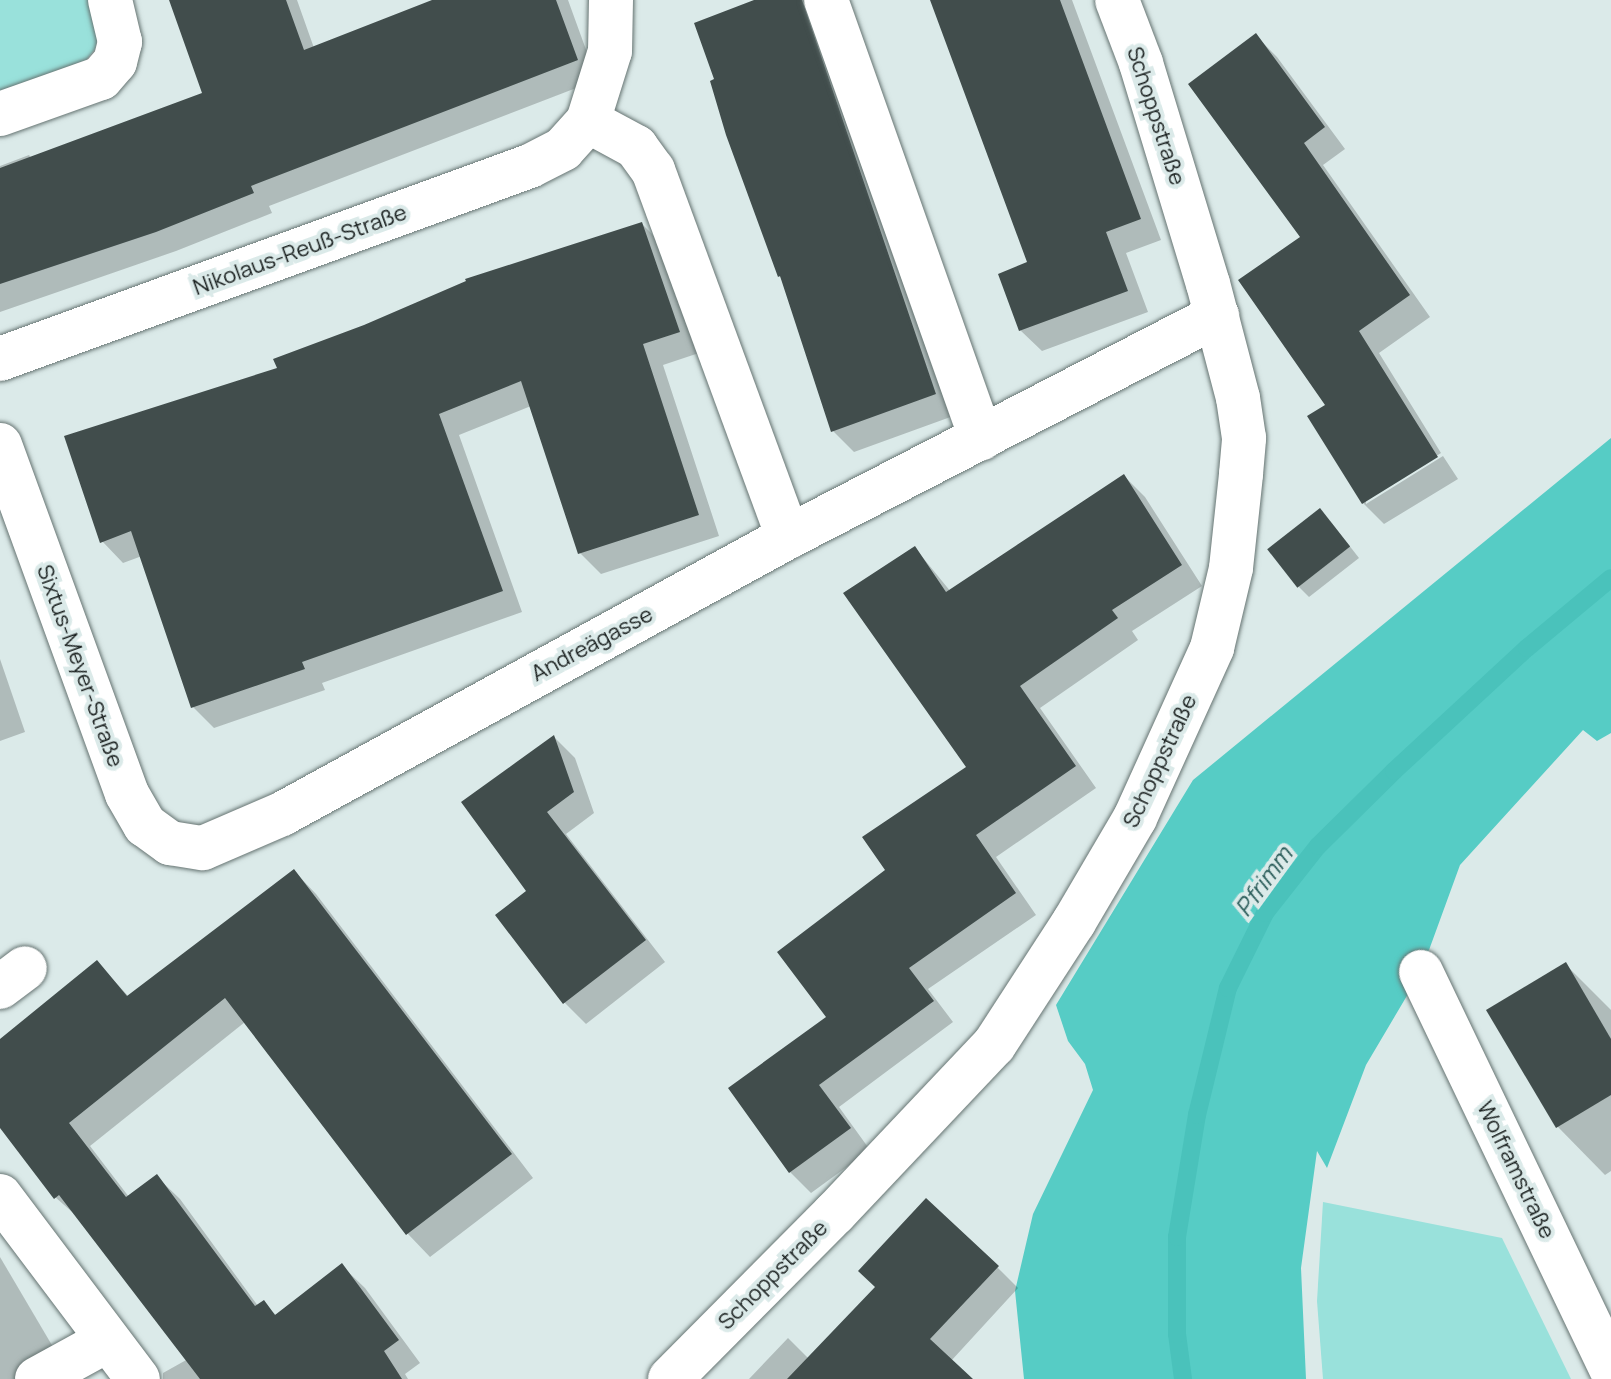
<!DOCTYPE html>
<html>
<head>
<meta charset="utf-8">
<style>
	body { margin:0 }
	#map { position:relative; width:1611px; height:1379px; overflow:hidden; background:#dbeae9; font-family:Manrope,sans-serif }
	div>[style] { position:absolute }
	.green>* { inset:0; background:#99e1db }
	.forest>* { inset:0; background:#56ccc5 }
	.shadow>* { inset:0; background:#0003 }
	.stream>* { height:18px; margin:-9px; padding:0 9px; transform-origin:9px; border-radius:9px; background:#4ac2bb }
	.building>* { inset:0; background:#414d4c; transform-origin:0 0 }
	.roads { filter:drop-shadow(0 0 2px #667472) drop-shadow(0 0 2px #667472) }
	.minor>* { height:44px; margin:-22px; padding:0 22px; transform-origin:22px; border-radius:22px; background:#fff }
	span { translate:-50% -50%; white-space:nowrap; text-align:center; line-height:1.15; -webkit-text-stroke:8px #dbeae9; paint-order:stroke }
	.street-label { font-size:22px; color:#1b2120 }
	.water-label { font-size:24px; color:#2b5d5a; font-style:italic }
</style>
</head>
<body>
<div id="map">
	<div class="green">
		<i style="clip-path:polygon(0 0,88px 0,98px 37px,95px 49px,86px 60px,0 93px)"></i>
		<i style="clip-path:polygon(1323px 1202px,1502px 1238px,1571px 1379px,1323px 1379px,1317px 1301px)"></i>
	</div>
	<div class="forest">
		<i style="clip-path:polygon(1611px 438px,1611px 733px,1597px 741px,1583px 730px,1460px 865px,1421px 972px,1366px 1065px,1327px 1168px,1317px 1151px,1301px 1268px,1306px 1379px,1024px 1379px,1015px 1291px,1033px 1214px,1093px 1090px,1085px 1064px,1068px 1041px,1056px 1005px,1193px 780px)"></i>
	</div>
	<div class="shadow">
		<i style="clip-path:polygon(171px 0,297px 0,314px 48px,438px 0,568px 0,597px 80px,269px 206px,272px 213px,176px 251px,0 312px,0 166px,29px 155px,32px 159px,204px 94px)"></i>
		<i style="clip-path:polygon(760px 0,812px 0,956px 415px,854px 452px,833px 431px,784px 280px,779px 276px)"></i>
		<i style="clip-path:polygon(932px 0,1072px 0,1161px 240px,1126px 253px,1148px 312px,1042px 351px,1020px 330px,1030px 264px)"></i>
		<i style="clip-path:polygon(1256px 36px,1277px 57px,1345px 149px,1323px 165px,1430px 317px,1379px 353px,1441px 453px,1366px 500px,1366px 504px,1443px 456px,1458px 479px,1384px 524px,1363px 503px,1328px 405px,1303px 237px)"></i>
		<i style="clip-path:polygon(642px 224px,663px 245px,699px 353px,663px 365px,719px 536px,601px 574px,580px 553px,531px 406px,459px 435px,522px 612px,322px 683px,325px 690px,214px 728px,193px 707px,142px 556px,123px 563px,102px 541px,279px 369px)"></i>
		<i style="clip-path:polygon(1124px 476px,1145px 497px,1202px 586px,1132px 631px,1138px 640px,1040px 708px,1096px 788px,996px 857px,1036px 915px,928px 989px,953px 1022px,839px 1107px,870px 1150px,811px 1193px,790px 1172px,730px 1088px,828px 1018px,888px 871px,968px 767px,915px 548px,951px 592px)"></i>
		<i style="clip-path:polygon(1330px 521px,1359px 558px,1309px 597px,1299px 587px)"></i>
		<i style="clip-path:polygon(0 659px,25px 732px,0 741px)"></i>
		<i style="clip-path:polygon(554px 737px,575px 758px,594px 813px,566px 834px,665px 962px,586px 1024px,565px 1003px,497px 916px,529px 891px)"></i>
		<i style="clip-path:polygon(294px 871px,316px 894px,533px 1178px,430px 1257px,408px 1234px,245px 1022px,90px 1146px,129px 1197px,157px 1177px,180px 1199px,258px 1306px,263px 1303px,277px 1316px,342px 1266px,365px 1288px,420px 1363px,405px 1374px,408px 1379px,163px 1379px,163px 1373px,188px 1359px,79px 1218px,55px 1197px,0 1125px,0 1044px,97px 962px,129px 997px)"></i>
		<i style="clip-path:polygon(1566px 965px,1611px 1010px,1611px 1171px,1605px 1175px,1558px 1127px)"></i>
		<i style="clip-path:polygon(0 1257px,66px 1369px,52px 1379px,0 1379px)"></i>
		<i style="clip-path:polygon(997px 1267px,1018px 1288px,951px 1361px,969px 1379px,749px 1379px,788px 1338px,809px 1359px)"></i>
	</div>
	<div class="stream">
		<i style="left:1183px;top:1379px;width:45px;rotate:-97.6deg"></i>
		<i style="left:1177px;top:1334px;width:97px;rotate:-90deg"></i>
		<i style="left:1177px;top:1237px;width:124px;rotate:-80.7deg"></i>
		<i style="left:1197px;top:1115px;width:131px;rotate:-76.3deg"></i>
		<i style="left:1228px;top:988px;width:84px;rotate:-63.7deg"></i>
		<i style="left:1265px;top:913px;width:85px;rotate:-51.7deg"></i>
		<i style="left:1318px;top:846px;width:107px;rotate:-44.6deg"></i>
		<i style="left:1394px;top:771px;width:181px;rotate:-42.8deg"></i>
		<i style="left:1527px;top:648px;width:109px;rotate:-39.8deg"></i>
	</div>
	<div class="building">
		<i style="clip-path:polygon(169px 0,286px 0,304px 50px,432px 0,556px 0,578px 60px,251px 186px,254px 193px,156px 232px,0 284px,0 168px,202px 93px)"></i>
		<i style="clip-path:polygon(754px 0,802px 0,936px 394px,831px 432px,780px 276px,778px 277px,726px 135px,710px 81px,714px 79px,694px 23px)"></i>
		<i style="clip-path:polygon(930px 0,1060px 0,1141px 219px,1106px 232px,1128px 291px,1019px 331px,998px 274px,1027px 262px)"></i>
		<i style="clip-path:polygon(1256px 33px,1325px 127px,1304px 143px,1410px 295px,1359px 331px,1438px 457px,1362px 504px,1307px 416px,1325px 405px,1238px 280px,1300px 237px,1188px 84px)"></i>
		<i style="clip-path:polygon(642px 222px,680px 332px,643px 344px,699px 515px,578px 554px,521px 381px,439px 414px,503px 591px,302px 662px,305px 669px,191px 708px,131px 531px,100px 543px,64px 436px,277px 368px,273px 359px,364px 325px,466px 281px,465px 279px)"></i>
		<i style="clip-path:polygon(1124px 474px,1182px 565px,1112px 610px,1118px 618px,1020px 686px,1076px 766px,976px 835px,1016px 893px,909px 968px,934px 1001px,819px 1085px,851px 1128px,789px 1173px,728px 1088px,826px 1017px,777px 952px,885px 870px,862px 837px,966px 767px,843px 593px,915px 546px,946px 592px)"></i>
		<i style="left:1320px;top:508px;width:49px;height:67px;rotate:52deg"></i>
		<i style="clip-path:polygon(554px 735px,574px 792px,547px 812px,646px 940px,563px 1004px,495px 915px,526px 891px,461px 802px)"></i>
		<i style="clip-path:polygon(294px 869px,512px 1154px,406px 1235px,225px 998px,69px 1123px,126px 1197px,157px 1174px,255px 1306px,264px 1300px,275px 1315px,342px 1263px,399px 1340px,384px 1351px,402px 1379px,200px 1379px,59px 1195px,54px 1199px,0 1128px,0 1039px,97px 960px,127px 996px)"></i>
		<i style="clip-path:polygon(1566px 962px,1611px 1039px,1611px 1095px,1556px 1128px,1486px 1010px)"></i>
		<i style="clip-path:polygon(926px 1198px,999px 1266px,930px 1339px,973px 1379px,787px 1379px,875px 1287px,858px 1271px)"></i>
	</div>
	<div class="roads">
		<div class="minor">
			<i style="left:611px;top:0;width:51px;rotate:91.1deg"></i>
			<i style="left:610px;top:51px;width:73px;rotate:107.4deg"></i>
			<i style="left:588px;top:121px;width:55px;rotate:28.4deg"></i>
			<i style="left:636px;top:147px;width:29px;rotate:54deg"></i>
			<i style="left:653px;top:170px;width:391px;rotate:69.8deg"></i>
			<i style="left:826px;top:0;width:465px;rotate:70.5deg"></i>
			<i style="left:0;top:114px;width:107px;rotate:-19.6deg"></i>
			<i style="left:101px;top:78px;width:21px;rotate:-49deg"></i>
			<i style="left:115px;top:62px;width:21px;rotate:-76deg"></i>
			<i style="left:120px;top:42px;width:43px;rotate:-103.4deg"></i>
			<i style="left:0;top:359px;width:564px;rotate:-20.01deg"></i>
			<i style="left:530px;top:166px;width:37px;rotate:-27deg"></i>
			<i style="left:563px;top:149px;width:38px;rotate:-48deg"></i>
			<i style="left:0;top:445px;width:371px;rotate:70deg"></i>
			<i style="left:127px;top:794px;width:36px;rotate:60deg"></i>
			<i style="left:145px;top:825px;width:31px;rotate:36deg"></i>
			<i style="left:170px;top:843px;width:33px;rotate:9deg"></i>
			<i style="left:203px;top:848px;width:86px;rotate:-23.3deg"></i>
			<i style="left:282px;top:814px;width:577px;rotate:-28.7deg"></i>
			<i style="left:788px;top:537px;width:483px;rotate:-27.3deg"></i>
			<i style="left:1421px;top:972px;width:440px;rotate:64.4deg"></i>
			<i style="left:0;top:987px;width:31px;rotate:-37deg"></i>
			<i style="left:0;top:1196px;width:229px;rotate:53deg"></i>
			<i style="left:37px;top:1379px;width:79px;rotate:-28.8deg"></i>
			<i style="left:670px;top:1379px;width:234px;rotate:-45.2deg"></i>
			<i style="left:835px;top:1213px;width:231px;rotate:-46.6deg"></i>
			<i style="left:994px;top:1045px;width:147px;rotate:-57deg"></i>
			<i style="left:1074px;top:922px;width:121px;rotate:-59.6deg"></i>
			<i style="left:1135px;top:818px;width:187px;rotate:-65.6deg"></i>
			<i style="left:1212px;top:648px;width:82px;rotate:-76.6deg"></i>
			<i style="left:1231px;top:568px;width:95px;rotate:-83.9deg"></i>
			<i style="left:1241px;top:474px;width:36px;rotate:-85deg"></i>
			<i style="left:1244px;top:438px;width:40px;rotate:-98.5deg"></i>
			<i style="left:1238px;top:398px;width:118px;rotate:-104.7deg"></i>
			<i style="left:1208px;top:284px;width:231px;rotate:-106.9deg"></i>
			<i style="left:1141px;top:63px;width:67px;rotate:-110.9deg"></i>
		</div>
	</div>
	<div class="street-label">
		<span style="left:1156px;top:116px;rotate:72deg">Schoppstraße</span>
		<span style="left:300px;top:250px;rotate:-20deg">Nikolaus-Reuß-Straße</span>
		<span style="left:592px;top:644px;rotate:-28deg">Andreägasse</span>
		<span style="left:80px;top:666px;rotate:70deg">Sixtus-Meyer-Straße</span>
		<span style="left:1160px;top:761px;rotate:-65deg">Schoppstraße</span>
		<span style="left:1516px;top:1170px;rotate:64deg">Wolframstraße</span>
		<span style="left:773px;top:1275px;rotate:-45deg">Schoppstraße</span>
	</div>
	<div class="water-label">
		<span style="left:1263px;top:881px;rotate:-54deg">Pfrimm</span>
	</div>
</div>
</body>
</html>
